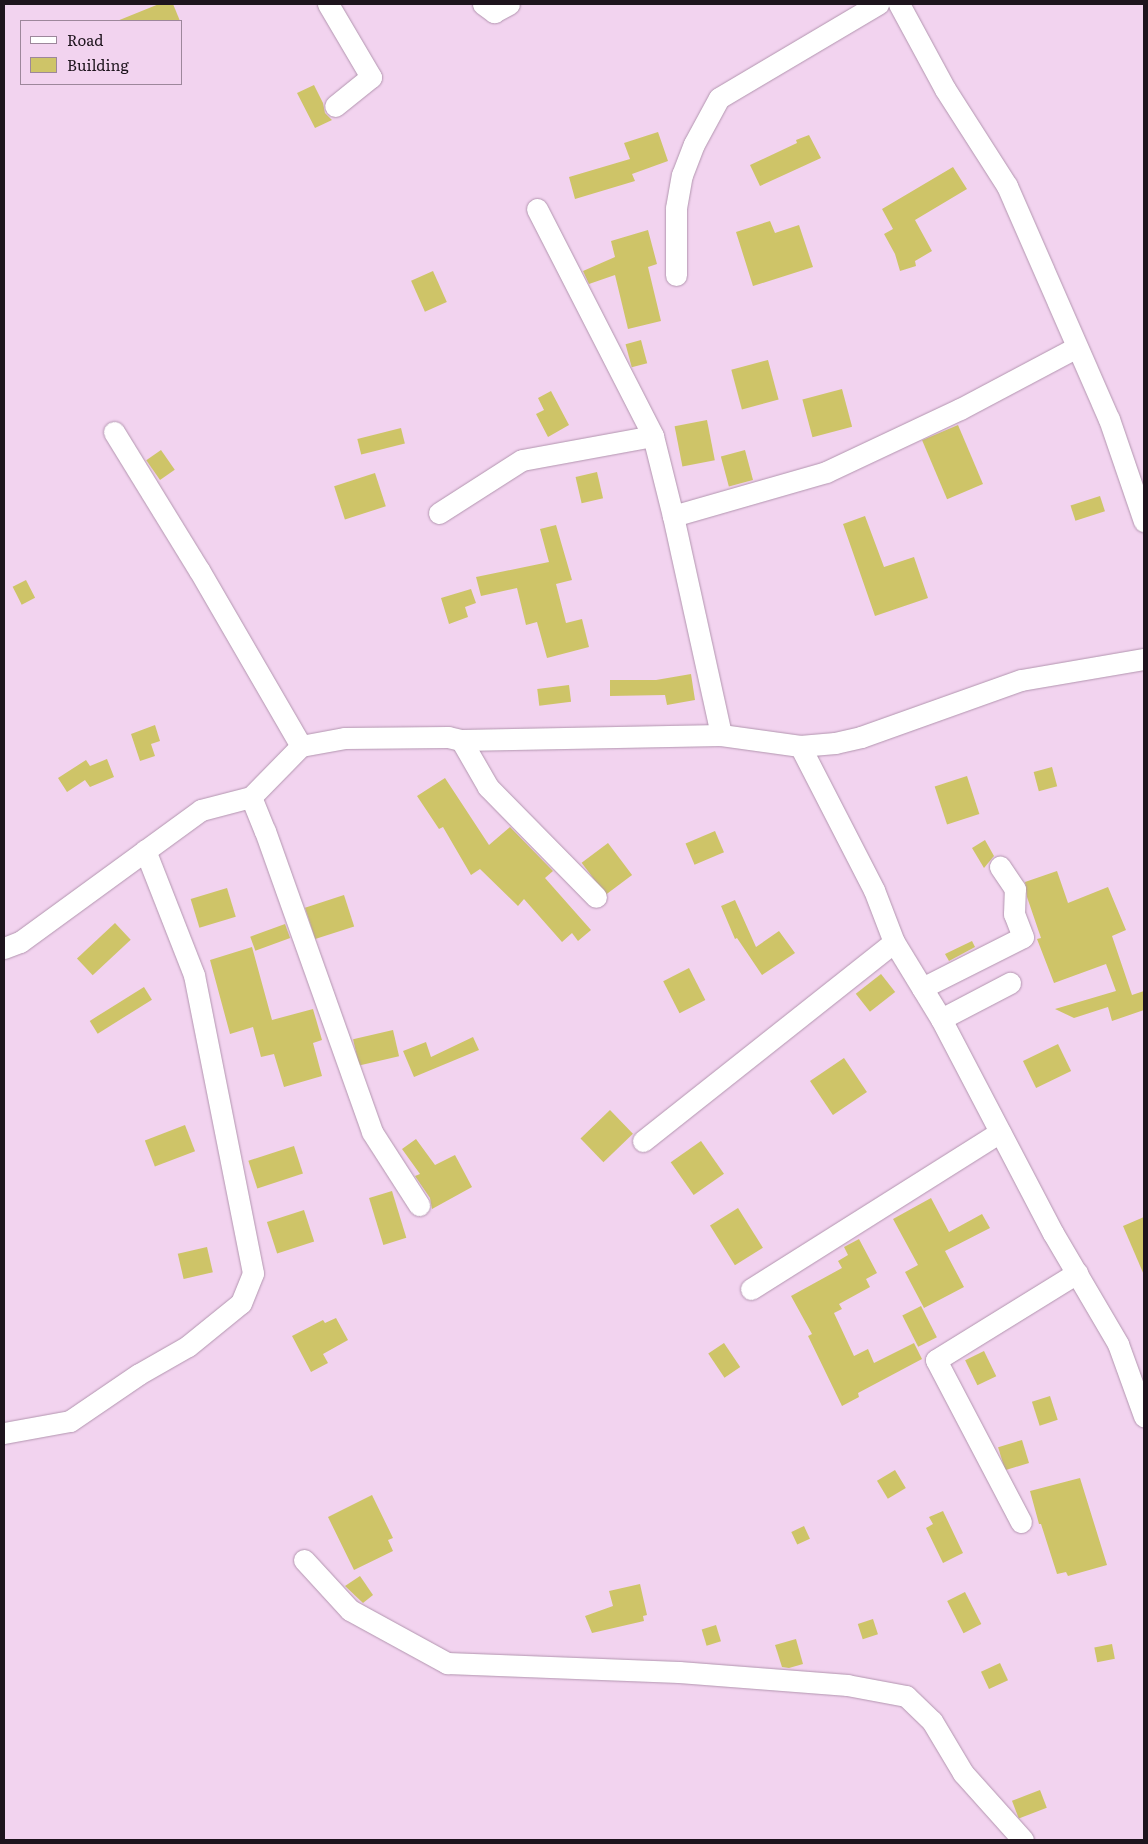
<!DOCTYPE html>
<html>
<head>
<meta charset="utf-8">
<style>
	body { margin:0 }
	#map { position:relative; width:1148px; height:1844px; overflow:hidden; background:#f2d3ef; font-family:Literata,serif }
	div>[style] { position:absolute }
	.building>* { inset:0; background:#cec468; transform-origin:0 0 }
	.roads { filter:drop-shadow(0 0 1px #b295af) drop-shadow(0 0 1px #b295af) }
	.minor>* { height:21px; margin:-10.5px; padding:0 10.5px; transform-origin:10.5px; border-radius:10.5px; background:#fff }
	span { translate:-50% -50%; white-space:nowrap; text-align:center; line-height:1.15; -webkit-text-stroke:4px #f2d3ef; paint-order:stroke }
	.frame { position:absolute; inset:0; border:5px solid #1e141d; pointer-events:none }
	.legend { position:absolute; left:20px; top:20px; width:162px; height:65px; box-sizing:border-box; background:#f2d3ef; border:1px solid #9d879b; margin:0; padding:6px 9px; list-style:none; font-size:15px; color:#1e141d }
	.legend li { display:flex; align-items:center; gap:10px; height:25px }
	.legend b { width:25px; border:1px solid #9d879b }
</style>
</head>
<body>
<div id="map">
	<div class="building">
		<i style="clip-path:polygon(159px 4px,173px 4px,180px 21px,117px 21px)"></i>
		<i style="clip-path:polygon(314px 85px,323px 103px,325px 113px,332px 120px,315px 128px,297px 93px)"></i>
		<i style="clip-path:polygon(658px 132px,668px 161px,632px 174px,635px 181px,575px 199px,569px 177px,630px 159px,624px 143px)"></i>
		<i style="clip-path:polygon(809px 135px,821px 158px,760px 186px,750px 165px,797px 143px,796px 140px)"></i>
		<i style="clip-path:polygon(953px 167px,967px 189px,915px 220px,932px 251px,915px 261px,916px 266px,900px 271px,895px 254px,884px 234px,893px 229px,882px 209px)"></i>
		<i style="clip-path:polygon(770px 221px,775px 233px,799px 225px,813px 267px,753px 286px,736px 232px)"></i>
		<i style="clip-path:polygon(648px 230px,657px 264px,648px 267px,661px 321px,628px 329px,615px 275px,589px 284px,583px 271px,615px 257px,611px 241px)"></i>
		<i style="left:433px;top:271px;width:34px;height:24px;rotate:66deg"></i>
		<i style="left:641px;top:340px;width:24px;height:16px;rotate:75deg"></i>
		<i style="left:768px;top:360px;width:41px;height:38px;rotate:75deg"></i>
		<i style="left:842px;top:389px;width:39px;height:41px;rotate:75deg"></i>
		<i style="clip-path:polygon(551px 391px,569px 425px,548px 437px,536px 414px,544px 410px,538px 398px)"></i>
		<i style="left:707px;top:420px;width:41px;height:33px;rotate:79deg"></i>
		<i style="left:958px;top:425px;width:64px;height:39px;rotate:67deg"></i>
		<i style="left:401px;top:428px;width:16px;height:45px;rotate:76deg"></i>
		<i style="left:161px;top:450px;width:24px;height:18px;rotate:55deg"></i>
		<i style="left:745px;top:450px;width:31px;height:25px;rotate:75deg"></i>
		<i style="left:597px;top:472px;width:27px;height:22px;rotate:77deg"></i>
		<i style="left:375px;top:473px;width:35px;height:43px;rotate:72deg"></i>
		<i style="left:1100px;top:496px;width:16px;height:31px;rotate:72deg"></i>
		<i style="clip-path:polygon(865px 516px,884px 567px,914px 557px,928px 598px,875px 616px,843px 524px)"></i>
		<i style="clip-path:polygon(556px 525px,572px 580px,556px 584px,566px 623px,582px 619px,589px 647px,547px 658px,537px 622px,526px 625px,517px 588px,481px 596px,476px 577px,549px 562px,540px 529px)"></i>
		<i style="left:26px;top:580px;width:20px;height:15px;rotate:63deg"></i>
		<i style="clip-path:polygon(471px 589px,476px 603px,465px 607px,468px 617px,449px 624px,441px 598px)"></i>
		<i style="clip-path:polygon(691px 674px,695px 700px,667px 705px,665px 695px,610px 696px,610px 680px,656px 680px)"></i>
		<i style="left:569px;top:685px;width:17px;height:32px;rotate:83deg"></i>
		<i style="clip-path:polygon(155px 725px,160px 741px,151px 744px,155px 756px,140px 761px,131px 734px)"></i>
		<i style="clip-path:polygon(107px 759px,114px 777px,90px 787px,85px 780px,67px 792px,58px 778px,86px 760px,90px 766px)"></i>
		<i style="left:1052px;top:767px;width:20px;height:19px;rotate:75deg"></i>
		<i style="left:967px;top:776px;width:40px;height:34px;rotate:72deg"></i>
		<i style="clip-path:polygon(445px 778px,489px 845px,510px 827px,553px 871px,545px 878px,591px 930px,578px 941px,572px 933px,562px 942px,524px 899px,518px 906px,480px 869px,471px 875px,443px 827px,439px 829px,417px 796px)"></i>
		<i style="left:715px;top:831px;width:23px;height:32px;rotate:67deg"></i>
		<i style="clip-path:polygon(985px 840px,994px 856px,984px 868px,972px 848px)"></i>
		<i style="left:608px;top:843px;width:40px;height:33px;rotate:53deg"></i>
		<i style="clip-path:polygon(1057px 871px,1068px 903px,1108px 887px,1126px 930px,1112px 936px,1132px 995px,1144px 991px,1144px 1010px,1112px 1021px,1108px 1007px,1074px 1018px,1055px 1009px,1116px 991px,1106px 964px,1054px 983px,1037px 939px,1041px 938px,1027px 897px,1025px 882px)"></i>
		<i style="left:227px;top:888px;width:30px;height:38px;rotate:73deg"></i>
		<i style="left:344px;top:895px;width:33px;height:41px;rotate:72deg"></i>
		<i style="clip-path:polygon(735px 900px,756px 947px,779px 931px,795px 953px,762px 975px,737px 938px,735px 939px,721px 906px)"></i>
		<i style="left:115px;top:923px;width:23px;height:52px;rotate:47deg"></i>
		<i style="left:285px;top:924px;width:15px;height:37px;rotate:70deg"></i>
		<i style="clip-path:polygon(972px 941px,975px 947px,949px 961px,945px 954px)"></i>
		<i style="clip-path:polygon(252px 947px,272px 1020px,313px 1009px,322px 1040px,313px 1043px,322px 1076px,284px 1087px,274px 1054px,261px 1057px,253px 1027px,230px 1034px,210px 960px)"></i>
		<i style="left:689px;top:968px;width:36px;height:29px;rotate:63deg"></i>
		<i style="left:881px;top:974px;width:23px;height:32px;rotate:52deg"></i>
		<i style="left:144px;top:987px;width:15px;height:64px;rotate:58deg"></i>
		<i style="left:393px;top:1030px;width:27px;height:41px;rotate:77deg"></i>
		<i style="clip-path:polygon(473px 1037px,479px 1050px,414px 1077px,403px 1051px,426px 1042px,431px 1057px)"></i>
		<i style="left:1058px;top:1044px;width:30px;height:39px;rotate:64deg"></i>
		<i style="left:844px;top:1058px;width:41px;height:41px;rotate:56deg"></i>
		<i style="left:610px;top:1110px;width:33px;height:41px;rotate:46deg"></i>
		<i style="left:185px;top:1125px;width:28px;height:43px;rotate:69deg"></i>
		<i style="clip-path:polygon(416px 1139px,435px 1165px,455px 1155px,472px 1187px,432px 1209px,430px 1198px,415px 1176px,420px 1174px,402px 1149px)"></i>
		<i style="left:701px;top:1141px;width:40px;height:37px;rotate:55deg"></i>
		<i style="left:294px;top:1146px;width:29px;height:48px;rotate:72deg"></i>
		<i style="left:392px;top:1191px;width:49px;height:24px;rotate:73deg"></i>
		<i style="clip-path:polygon(931px 1198px,949px 1232px,982px 1214px,990px 1228px,945px 1251px,964px 1287px,924px 1308px,905px 1272px,918px 1265px,893px 1219px)"></i>
		<i style="left:738px;top:1208px;width:47px;height:33px;rotate:58deg"></i>
		<i style="left:304px;top:1210px;width:33px;height:39px;rotate:72deg"></i>
		<i style="clip-path:polygon(1144px 1217px,1144px 1275px,1123px 1226px)"></i>
		<i style="clip-path:polygon(859px 1239px,877px 1273px,866px 1279px,870px 1287px,839px 1304px,842px 1309px,834px 1313px,854px 1356px,868px 1349px,874px 1363px,914px 1343px,922px 1359px,858px 1393px,859px 1397px,842px 1406px,808px 1336px,812px 1334px,791px 1296px,842px 1268px,838px 1261px,848px 1255px,844px 1247px)"></i>
		<i style="left:207px;top:1247px;width:26px;height:30px;rotate:77deg"></i>
		<i style="left:921px;top:1306px;width:35px;height:21px;rotate:63deg"></i>
		<i style="clip-path:polygon(336px 1318px,348px 1340px,323px 1354px,328px 1363px,311px 1372px,292px 1336px,323px 1320px,325px 1323px)"></i>
		<i style="left:724px;top:1343px;width:29px;height:19px;rotate:56deg"></i>
		<i style="left:984px;top:1351px;width:28px;height:21px;rotate:64deg"></i>
		<i style="left:1050px;top:1396px;width:25px;height:19px;rotate:72deg"></i>
		<i style="left:1022px;top:1440px;width:24px;height:25px;rotate:73deg"></i>
		<i style="left:895px;top:1470px;width:21px;height:21px;rotate:59deg"></i>
		<i style="clip-path:polygon(1080px 1478px,1107px 1565px,1068px 1576px,1066px 1572px,1057px 1574px,1041px 1524px,1039px 1524px,1030px 1491px)"></i>
		<i style="clip-path:polygon(372px 1495px,393px 1538px,388px 1540px,393px 1551px,354px 1570px,328px 1517px)"></i>
		<i style="clip-path:polygon(943px 1511px,963px 1553px,943px 1563px,926px 1528px,933px 1524px,929px 1517px)"></i>
		<i style="left:804px;top:1526px;width:14px;height:14px;rotate:65deg"></i>
		<i style="clip-path:polygon(360px 1576px,373px 1595px,363px 1603px,345px 1586px)"></i>
		<i style="clip-path:polygon(640px 1584px,647px 1615px,643px 1616px,644px 1621px,592px 1633px,585px 1616px,613px 1606px,609px 1591px)"></i>
		<i style="left:965px;top:1592px;width:36px;height:20px;rotate:63deg"></i>
		<i style="left:873px;top:1619px;width:16px;height:16px;rotate:72deg"></i>
		<i style="left:716px;top:1625px;width:17px;height:15px;rotate:73deg"></i>
		<i style="clip-path:polygon(796px 1639px,803px 1664px,789px 1668px,782px 1667px,775px 1645px)"></i>
		<i style="left:1112px;top:1644px;width:15px;height:18px;rotate:79deg"></i>
		<i style="left:1000px;top:1663px;width:19px;height:21px;rotate:65deg"></i>
		<i style="left:1040px;top:1790px;width:19px;height:30px;rotate:69deg"></i>
	</div>
	<div class="roads">
		<div class="minor">
			<i style="left:328px;top:4px;width:85px;rotate:59.5deg"></i>
			<i style="left:371px;top:77px;width:46px;rotate:141.1deg"></i>
			<i style="left:483px;top:4px;width:14px;rotate:36deg"></i>
			<i style="left:494px;top:12px;width:17px;rotate:-28deg"></i>
			<i style="left:899px;top:4px;width:97px;rotate:61.6deg"></i>
			<i style="left:945px;top:89px;width:115px;rotate:57.4deg"></i>
			<i style="left:1007px;top:186px;width:254px;rotate:66.4deg"></i>
			<i style="left:1109px;top:419px;width:108px;rotate:71.1deg"></i>
			<i style="left:537px;top:209px;width:255px;rotate:62.9deg"></i>
			<i style="left:676px;top:275px;width:67px;rotate:-90deg"></i>
			<i style="left:676px;top:208px;width:34px;rotate:-80deg"></i>
			<i style="left:682px;top:175px;width:33px;rotate:-69deg"></i>
			<i style="left:694px;top:144px;width:52px;rotate:-61.5deg"></i>
			<i style="left:719px;top:98px;width:185px;rotate:-30.6deg"></i>
			<i style="left:114px;top:432px;width:162px;rotate:58.4deg"></i>
			<i style="left:199px;top:570px;width:203px;rotate:59.9deg"></i>
			<i style="left:439px;top:513px;width:98px;rotate:-32.6deg"></i>
			<i style="left:522px;top:460px;width:133px;rotate:-10.4deg"></i>
			<i style="left:653px;top:436px;width:82px;rotate:76deg"></i>
			<i style="left:673px;top:516px;width:224px;rotate:77.6deg"></i>
			<i style="left:673px;top:516px;width:159px;rotate:-16deg"></i>
			<i style="left:826px;top:472px;width:148px;rotate:-25.2deg"></i>
			<i style="left:960px;top:409px;width:132px;rotate:-27.9deg"></i>
			<i style="left:461px;top:740px;width:54px;rotate:60.1deg"></i>
			<i style="left:488px;top:787px;width:154px;rotate:45.5deg"></i>
			<i style="left:800px;top:746px;width:162px;rotate:62.8deg"></i>
			<i style="left:874px;top:890px;width:56px;rotate:69deg"></i>
			<i style="left:894px;top:942px;width:90px;rotate:58.6deg"></i>
			<i style="left:941px;top:1019px;width:242px;rotate:62.4deg"></i>
			<i style="left:1053px;top:1233px;width:129px;rotate:59.6deg"></i>
			<i style="left:1118px;top:1344px;width:77px;rotate:70.1deg"></i>
			<i style="left:251px;top:797px;width:37px;rotate:68deg"></i>
			<i style="left:265px;top:831px;width:319px;rotate:70.4deg"></i>
			<i style="left:372px;top:1132px;width:87px;rotate:57.2deg"></i>
			<i style="left:4px;top:948px;width:17px;rotate:-21deg"></i>
			<i style="left:20px;top:942px;width:224px;rotate:-36.1deg"></i>
			<i style="left:201px;top:810px;width:52px;rotate:-14.6deg"></i>
			<i style="left:251px;top:797px;width:71px;rotate:-45.6deg"></i>
			<i style="left:301px;top:746px;width:45px;rotate:-10.3deg"></i>
			<i style="left:345px;top:738px;width:103px;rotate:-0.6deg"></i>
			<i style="left:448px;top:737px;width:13px;rotate:13deg"></i>
			<i style="left:461px;top:740px;width:260px;rotate:-1.1deg"></i>
			<i style="left:721px;top:735px;width:80px;rotate:7.9deg"></i>
			<i style="left:800px;top:746px;width:35px;rotate:-5deg"></i>
			<i style="left:835px;top:743px;width:27px;rotate:-13deg"></i>
			<i style="left:861px;top:737px;width:170px;rotate:-19.6deg"></i>
			<i style="left:1021px;top:680px;width:125px;rotate:-9.7deg"></i>
			<i style="left:922px;top:988px;width:113px;rotate:-26.8deg"></i>
			<i style="left:1023px;top:937px;width:25px;rotate:-111deg"></i>
			<i style="left:1014px;top:914px;width:25px;rotate:-88deg"></i>
			<i style="left:1015px;top:889px;width:27px;rotate:-124deg"></i>
			<i style="left:941px;top:1019px;width:78px;rotate:-27.6deg"></i>
			<i style="left:643px;top:1141px;width:320px;rotate:-38.4deg"></i>
			<i style="left:751px;top:1289px;width:294px;rotate:-32.2deg"></i>
			<i style="left:4px;top:1433px;width:67px;rotate:-10.3deg"></i>
			<i style="left:70px;top:1421px;width:83px;rotate:-34.3deg"></i>
			<i style="left:139px;top:1374px;width:56px;rotate:-29.7deg"></i>
			<i style="left:188px;top:1346px;width:68px;rotate:-39.1deg"></i>
			<i style="left:241px;top:1303px;width:32px;rotate:-68deg"></i>
			<i style="left:253px;top:1273px;width:304px;rotate:-101.2deg"></i>
			<i style="left:194px;top:975px;width:134px;rotate:-111.4deg"></i>
			<i style="left:1021px;top:1522px;width:183px;rotate:-117.7deg"></i>
			<i style="left:936px;top:1360px;width:166px;rotate:-31.7deg"></i>
			<i style="left:304px;top:1560px;width:68px;rotate:47.4deg"></i>
			<i style="left:350px;top:1610px;width:111px;rotate:28.7deg"></i>
			<i style="left:447px;top:1663px;width:232px;rotate:2.2deg"></i>
			<i style="left:679px;top:1672px;width:169px;rotate:4.4deg"></i>
			<i style="left:847px;top:1685px;width:60px;rotate:10.6deg"></i>
			<i style="left:906px;top:1696px;width:36px;rotate:44deg"></i>
			<i style="left:932px;top:1721px;width:61px;rotate:59.2deg"></i>
			<i style="left:963px;top:1773px;width:90px;rotate:48.2deg"></i>
		</div>
	</div>
	<div class="frame"></div>
	<ul class="legend">
	<li><b style="height:6px;background:#fff"></b>Road</li>
	<li><b style="height:14px;background:#cec468"></b>Building</li>
	</ul>
</div>
</body>
</html>
